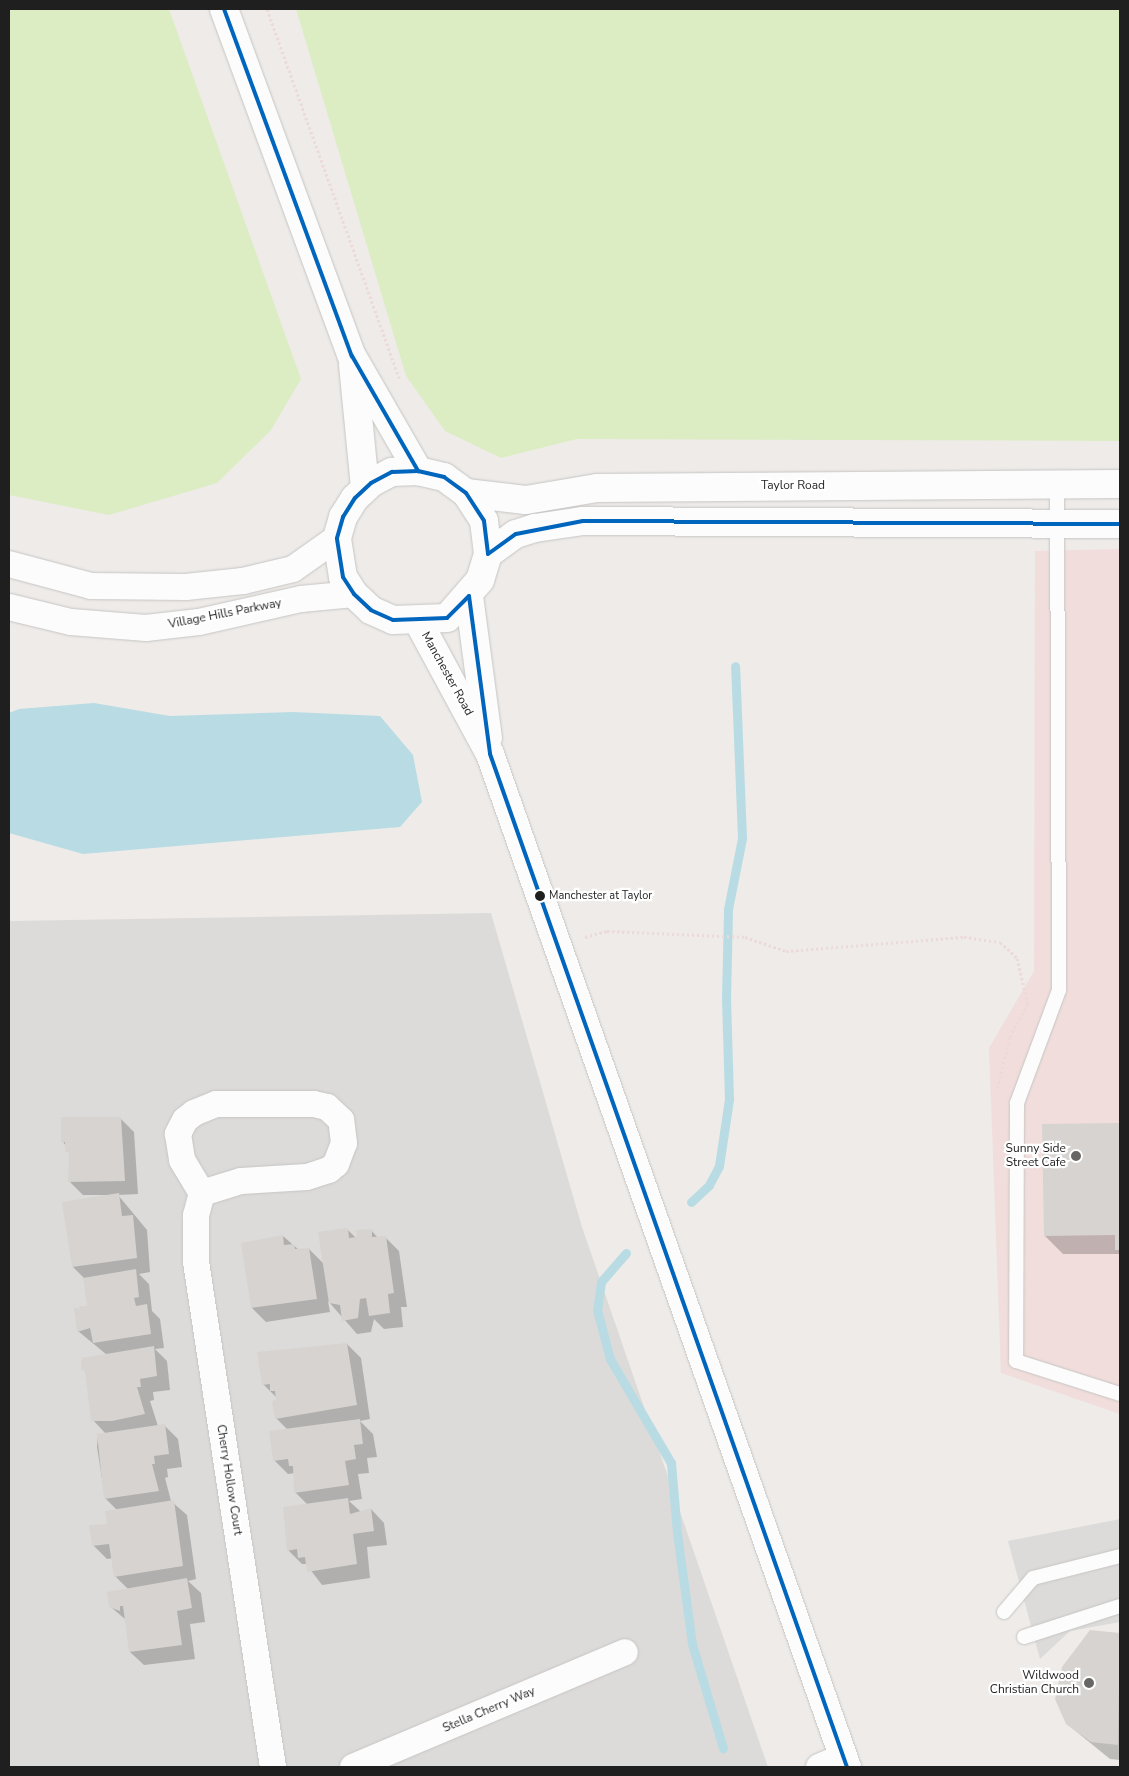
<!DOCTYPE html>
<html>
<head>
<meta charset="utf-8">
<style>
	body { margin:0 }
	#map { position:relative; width:1129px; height:1776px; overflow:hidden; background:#eeebe8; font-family:"Nunito Sans",sans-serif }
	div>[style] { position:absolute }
	.residential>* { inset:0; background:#dddbd9 }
	.commercial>* { inset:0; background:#f1dedc }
	.grass>* { inset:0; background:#dcedc4 }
	.parking>* { inset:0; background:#dcdbd9 }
	.water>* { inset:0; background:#b9dce4 }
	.shadow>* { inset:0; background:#0003 }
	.stream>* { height:9px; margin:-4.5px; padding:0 4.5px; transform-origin:4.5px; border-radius:4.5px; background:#b9dce4 }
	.building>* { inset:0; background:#d6d3d0 }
	.path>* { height:3px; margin-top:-1.5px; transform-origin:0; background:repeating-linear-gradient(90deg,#ebdad9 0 2.5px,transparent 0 5px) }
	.roads { filter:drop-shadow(0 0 1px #c6c5c4) drop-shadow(0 0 1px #c6c5c4) }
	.service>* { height:14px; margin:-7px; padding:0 7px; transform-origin:7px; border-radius:7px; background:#fcfcfc }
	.minor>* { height:26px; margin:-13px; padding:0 13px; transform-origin:13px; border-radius:13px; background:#fcfcfc }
	.tertiary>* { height:28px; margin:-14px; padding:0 14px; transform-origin:14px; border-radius:14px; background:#fcfcfc }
	.bus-1>* { height:4px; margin:-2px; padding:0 2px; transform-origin:2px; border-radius:2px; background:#0065bd }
	.dots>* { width:14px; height:14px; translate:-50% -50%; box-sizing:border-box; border:2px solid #fff; border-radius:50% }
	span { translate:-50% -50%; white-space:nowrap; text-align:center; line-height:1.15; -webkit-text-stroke:4.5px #fff; paint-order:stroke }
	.bus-label { font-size:11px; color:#1f1f1f }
	.left { translate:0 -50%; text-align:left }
	.street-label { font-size:12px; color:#1f1f1f }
	.poi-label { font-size:12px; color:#1f1f1f }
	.right { translate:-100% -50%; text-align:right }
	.frame { position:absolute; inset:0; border:10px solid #1f1f1f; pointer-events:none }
</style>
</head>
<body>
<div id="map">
	<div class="residential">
		<i style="clip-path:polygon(491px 913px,582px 1227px,768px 1767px,9px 1767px,9px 921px)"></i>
	</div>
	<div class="commercial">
		<i style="clip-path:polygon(1120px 549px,1120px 1414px,1001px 1373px,989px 1048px,1034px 971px,1035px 551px)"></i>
	</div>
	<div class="grass">
		<i style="clip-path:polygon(9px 9px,169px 9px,301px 379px,271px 430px,217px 483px,109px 515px,9px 495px)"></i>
		<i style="clip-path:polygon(296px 9px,1120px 9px,1120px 441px,577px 439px,501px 458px,445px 431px,406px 376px)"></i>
	</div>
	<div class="parking">
		<i style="clip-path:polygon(1120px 1519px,1120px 1622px,1070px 1631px,1040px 1659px,1008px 1541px)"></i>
	</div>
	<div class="water">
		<i style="clip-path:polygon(94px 703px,170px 716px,293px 712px,380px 716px,413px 755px,422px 802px,400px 827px,83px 854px,9px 833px,9px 713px,19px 709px)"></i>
	</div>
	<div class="shadow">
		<i style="clip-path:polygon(120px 1118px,134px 1132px,138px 1194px,118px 1195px,147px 1230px,150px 1272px,139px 1274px,149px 1284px,152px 1311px,160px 1319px,164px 1348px,155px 1349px,167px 1361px,170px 1390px,153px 1392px,154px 1400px,150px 1401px,158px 1426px,164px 1425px,178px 1439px,182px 1467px,167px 1469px,168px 1477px,165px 1478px,171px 1501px,187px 1515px,196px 1579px,188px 1581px,201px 1593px,205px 1622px,190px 1624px,195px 1659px,144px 1665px,130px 1652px,126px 1620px,111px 1607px,129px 1590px,115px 1576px,113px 1558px,107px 1559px,93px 1545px,117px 1510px,105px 1498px,97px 1447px,98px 1435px,106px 1434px,93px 1420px,107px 1355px,78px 1331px,81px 1311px,88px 1307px,84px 1278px,73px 1267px,108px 1195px,83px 1195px,69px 1181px,70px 1155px,63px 1141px)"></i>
		<i style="clip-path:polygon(1120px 1124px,1120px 1254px,1063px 1254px,1045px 1236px,1043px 1125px)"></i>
		<i style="clip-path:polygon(347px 1229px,356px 1238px,371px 1230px,378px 1238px,385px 1237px,399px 1251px,407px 1307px,401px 1307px,403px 1327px,384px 1329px,374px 1319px,371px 1332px,357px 1334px,328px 1301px,330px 1312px,266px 1322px,252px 1308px,283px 1236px,299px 1250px,309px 1249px,324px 1264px)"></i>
		<i style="clip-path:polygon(347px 1344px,361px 1358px,370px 1419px,360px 1421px,373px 1434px,377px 1457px,367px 1458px,369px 1473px,358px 1474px,362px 1499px,349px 1501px,361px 1512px,371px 1509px,384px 1523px,387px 1545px,367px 1547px,370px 1578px,322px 1585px,306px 1564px,302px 1564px,288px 1550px,308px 1505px,296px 1493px,295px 1473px,288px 1474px,274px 1460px,288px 1430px,276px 1418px,277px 1398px,263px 1384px)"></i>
		<i style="clip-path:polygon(1091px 1631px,1120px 1634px,1120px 1760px,1110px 1759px,1067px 1724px)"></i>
	</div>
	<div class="stream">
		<i style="left:691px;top:1202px;width:25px;rotate:-43deg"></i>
		<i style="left:709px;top:1185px;width:21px;rotate:-62deg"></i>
		<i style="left:719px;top:1166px;width:68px;rotate:-81.5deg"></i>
		<i style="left:729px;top:1099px;width:100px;rotate:-91.7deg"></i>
		<i style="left:726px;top:999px;width:90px;rotate:-88.7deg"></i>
		<i style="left:728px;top:909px;width:72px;rotate:-78.8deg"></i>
		<i style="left:742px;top:838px;width:172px;rotate:-92.3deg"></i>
		<i style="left:626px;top:1253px;width:38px;rotate:131deg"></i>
		<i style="left:601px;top:1282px;width:28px;rotate:98deg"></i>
		<i style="left:597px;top:1310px;width:51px;rotate:75.1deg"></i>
		<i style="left:610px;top:1359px;width:121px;rotate:59.6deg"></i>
		<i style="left:671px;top:1463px;width:70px;rotate:85.1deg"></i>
		<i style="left:677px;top:1533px;width:112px;rotate:82.3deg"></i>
		<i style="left:692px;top:1644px;width:109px;rotate:73.4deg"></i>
	</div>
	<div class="building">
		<i style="clip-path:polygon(61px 1117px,121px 1117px,125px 1181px,68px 1182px,69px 1152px,65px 1152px,65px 1142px,61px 1142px)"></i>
		<i style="clip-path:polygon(1120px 1123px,1120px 1250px,1115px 1250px,1115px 1235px,1044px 1236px,1042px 1124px)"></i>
		<i style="clip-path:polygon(119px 1193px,122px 1216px,133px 1215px,137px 1258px,72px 1267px,62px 1202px)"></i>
		<i style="clip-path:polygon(348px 1228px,349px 1238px,357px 1237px,356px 1230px,372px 1229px,372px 1237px,386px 1236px,394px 1293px,388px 1294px,390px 1313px,369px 1316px,366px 1298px,360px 1299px,358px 1318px,342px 1321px,340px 1305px,329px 1303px,318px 1232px)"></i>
		<i style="clip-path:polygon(283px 1235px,284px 1245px,294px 1244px,295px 1249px,309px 1248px,317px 1299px,251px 1308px,241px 1243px)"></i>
		<i style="clip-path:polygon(136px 1269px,139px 1297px,134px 1298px,136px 1306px,147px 1304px,151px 1334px,93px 1343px,90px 1328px,77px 1332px,74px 1307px,80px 1309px,79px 1306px,87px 1306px,83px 1278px)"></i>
		<i style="clip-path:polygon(347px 1343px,357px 1405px,275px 1419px,272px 1401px,276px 1400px,275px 1391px,270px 1391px,270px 1384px,262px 1385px,257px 1352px)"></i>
		<i style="clip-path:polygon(154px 1346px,157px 1376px,140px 1379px,141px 1387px,137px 1387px,145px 1414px,112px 1421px,91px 1421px,85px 1372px,81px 1369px,82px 1358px)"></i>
		<i style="clip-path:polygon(360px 1419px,363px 1444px,354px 1445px,356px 1459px,345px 1461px,349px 1485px,294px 1493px,293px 1466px,289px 1466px,288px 1459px,273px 1461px,269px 1431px)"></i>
		<i style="clip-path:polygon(165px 1424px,169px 1454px,154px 1456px,155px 1464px,152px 1464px,159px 1491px,104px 1499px,97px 1434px)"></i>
		<i style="clip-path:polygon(348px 1498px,350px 1514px,371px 1508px,374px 1531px,353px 1534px,357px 1564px,307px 1572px,305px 1557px,298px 1558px,297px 1549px,287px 1551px,283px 1507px)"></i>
		<i style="clip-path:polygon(174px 1500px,183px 1566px,114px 1577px,109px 1544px,92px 1546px,89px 1525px,107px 1524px,105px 1511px)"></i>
		<i style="clip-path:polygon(187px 1578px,192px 1608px,177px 1611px,182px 1645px,129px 1652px,123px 1606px,120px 1606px,120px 1611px,109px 1607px,107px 1592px)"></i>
		<i style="clip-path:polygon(1090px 1630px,1120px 1633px,1118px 1745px,1091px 1742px,1066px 1724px,1055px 1699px,1062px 1667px)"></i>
	</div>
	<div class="path">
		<i style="left:267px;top:9px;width:392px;rotate:70.3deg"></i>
		<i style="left:585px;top:937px;width:23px;rotate:-15deg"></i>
		<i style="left:607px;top:931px;width:138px;rotate:2.5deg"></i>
		<i style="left:745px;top:937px;width:43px;rotate:18.9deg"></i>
		<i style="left:786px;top:951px;width:179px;rotate:-4.5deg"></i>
		<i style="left:964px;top:937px;width:36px;rotate:8deg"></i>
		<i style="left:1000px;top:942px;width:23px;rotate:43deg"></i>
		<i style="left:1017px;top:958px;width:47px;rotate:76.6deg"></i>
		<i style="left:1028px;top:1004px;width:38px;rotate:119deg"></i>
		<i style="left:1010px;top:1037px;width:54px;rotate:104deg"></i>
	</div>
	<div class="roads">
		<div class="service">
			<i style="left:1057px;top:485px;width:505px;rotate:89.77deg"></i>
			<i style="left:1059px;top:990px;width:121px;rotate:110.4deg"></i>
			<i style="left:1017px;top:1103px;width:258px;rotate:90.2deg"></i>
			<i style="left:1016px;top:1361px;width:109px;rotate:17.6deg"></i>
			<i style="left:1004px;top:1612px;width:45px;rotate:-49.5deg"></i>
			<i style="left:1033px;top:1578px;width:90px;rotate:-14.2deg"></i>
			<i style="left:1024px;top:1637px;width:101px;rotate:-17.9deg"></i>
		</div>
		<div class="minor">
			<i style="left:9px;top:564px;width:85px;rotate:15deg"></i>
			<i style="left:91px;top:586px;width:95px;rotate:0.6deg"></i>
			<i style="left:186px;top:587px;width:57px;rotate:-6deg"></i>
			<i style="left:243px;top:581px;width:51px;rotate:-13.5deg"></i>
			<i style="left:293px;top:569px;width:54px;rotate:-35.2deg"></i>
			<i style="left:9px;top:607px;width:64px;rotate:13.6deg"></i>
			<i style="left:71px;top:622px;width:75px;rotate:4.6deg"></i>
			<i style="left:146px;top:628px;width:53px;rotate:-6.5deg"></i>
			<i style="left:199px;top:622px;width:105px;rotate:-12.7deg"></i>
			<i style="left:301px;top:599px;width:53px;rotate:-5.4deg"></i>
			<i style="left:202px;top:1193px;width:41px;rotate:-17.1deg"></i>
			<i style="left:241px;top:1181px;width:66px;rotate:-3.5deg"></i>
			<i style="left:307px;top:1177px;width:23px;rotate:-18deg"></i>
			<i style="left:329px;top:1170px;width:9px;rotate:-41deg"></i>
			<i style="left:336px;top:1164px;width:22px;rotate:-69deg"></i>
			<i style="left:344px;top:1143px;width:23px;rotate:-97deg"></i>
			<i style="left:341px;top:1120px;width:19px;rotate:-137deg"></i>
			<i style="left:327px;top:1107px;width:13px;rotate:-167deg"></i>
			<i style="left:314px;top:1104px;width:98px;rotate:180deg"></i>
			<i style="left:216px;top:1104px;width:24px;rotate:158deg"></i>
			<i style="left:194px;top:1113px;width:11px;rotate:142deg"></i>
			<i style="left:185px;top:1120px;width:16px;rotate:117deg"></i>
			<i style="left:178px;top:1134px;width:26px;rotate:81deg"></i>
			<i style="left:182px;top:1160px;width:39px;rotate:59deg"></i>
			<i style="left:202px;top:1193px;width:24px;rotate:105deg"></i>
			<i style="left:196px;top:1216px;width:46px;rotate:90deg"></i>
			<i style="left:196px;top:1262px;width:511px;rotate:81.33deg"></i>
			<i style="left:353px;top:1767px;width:295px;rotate:-22.9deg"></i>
			<i style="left:819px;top:1767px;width:26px;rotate:-23deg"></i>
		</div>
		<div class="tertiary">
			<i style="left:224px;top:9px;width:370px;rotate:69.8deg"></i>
			<i style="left:352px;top:356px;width:133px;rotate:60.1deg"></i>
			<i style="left:353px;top:365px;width:124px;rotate:84.4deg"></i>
			<i style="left:418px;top:471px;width:27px;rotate:13deg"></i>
			<i style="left:444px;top:477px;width:27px;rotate:36deg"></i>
			<i style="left:466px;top:493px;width:33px;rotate:57deg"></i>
			<i style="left:484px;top:521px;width:33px;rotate:83deg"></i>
			<i style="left:488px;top:554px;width:27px;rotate:107deg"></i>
			<i style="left:480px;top:580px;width:50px;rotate:131deg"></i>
			<i style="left:447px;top:618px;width:54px;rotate:177.9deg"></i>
			<i style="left:393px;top:620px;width:24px;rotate:-156deg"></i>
			<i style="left:371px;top:610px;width:23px;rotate:-137deg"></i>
			<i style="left:354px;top:594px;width:20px;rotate:-123deg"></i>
			<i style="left:343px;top:577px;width:39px;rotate:-99deg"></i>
			<i style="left:337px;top:538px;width:22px;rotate:-74deg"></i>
			<i style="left:343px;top:517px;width:22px;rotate:-58deg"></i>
			<i style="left:355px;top:498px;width:22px;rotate:-43deg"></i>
			<i style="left:371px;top:483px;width:24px;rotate:-28deg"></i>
			<i style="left:392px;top:472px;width:26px;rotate:-2deg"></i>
			<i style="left:466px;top:493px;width:60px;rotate:6.7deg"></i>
			<i style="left:526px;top:500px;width:72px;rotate:-9.6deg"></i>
			<i style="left:597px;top:488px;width:523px;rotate:-0.44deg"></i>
			<i style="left:488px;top:554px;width:34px;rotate:-36deg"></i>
			<i style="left:516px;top:534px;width:20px;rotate:-18deg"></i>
			<i style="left:535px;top:528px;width:49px;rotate:-8.3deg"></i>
			<i style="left:583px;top:521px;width:537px;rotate:0.32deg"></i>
			<i style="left:469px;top:596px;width:143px;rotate:82.4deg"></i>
			<i style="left:418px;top:621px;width:151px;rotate:61.6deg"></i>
			<i style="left:490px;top:754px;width:1074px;rotate:70.59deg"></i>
		</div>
	</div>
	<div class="bus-1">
		<i style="left:224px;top:9px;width:370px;rotate:69.8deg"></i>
		<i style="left:352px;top:356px;width:133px;rotate:60.1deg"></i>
		<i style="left:488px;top:554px;width:34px;rotate:-36deg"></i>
		<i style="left:516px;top:534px;width:68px;rotate:-11deg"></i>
		<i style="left:583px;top:521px;width:537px;rotate:0.32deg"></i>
		<i style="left:469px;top:596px;width:159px;rotate:82.4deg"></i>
		<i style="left:490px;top:754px;width:1074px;rotate:70.59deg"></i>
		<i style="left:469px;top:596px;width:31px;rotate:135deg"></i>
		<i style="left:447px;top:618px;width:54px;rotate:177.9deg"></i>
		<i style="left:393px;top:620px;width:24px;rotate:-156deg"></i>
		<i style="left:371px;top:610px;width:23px;rotate:-137deg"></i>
		<i style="left:354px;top:594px;width:20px;rotate:-123deg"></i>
		<i style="left:343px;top:577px;width:39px;rotate:-99deg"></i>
		<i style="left:337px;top:538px;width:22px;rotate:-74deg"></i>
		<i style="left:343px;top:517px;width:22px;rotate:-58deg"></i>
		<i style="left:355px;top:498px;width:22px;rotate:-43deg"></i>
		<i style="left:371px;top:483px;width:24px;rotate:-28deg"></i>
		<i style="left:392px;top:472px;width:26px;rotate:-2deg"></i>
		<i style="left:418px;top:471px;width:27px;rotate:13deg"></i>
		<i style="left:444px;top:477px;width:27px;rotate:36deg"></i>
		<i style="left:466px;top:493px;width:33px;rotate:57deg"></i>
		<i style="left:484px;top:521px;width:33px;rotate:83deg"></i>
	</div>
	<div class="dots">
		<i style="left:540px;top:896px;background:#1f1f1f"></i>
		<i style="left:1076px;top:1156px;background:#676665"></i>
		<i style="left:1089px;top:1683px;background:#676665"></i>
	</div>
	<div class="bus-label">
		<span class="left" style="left:549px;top:896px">Manchester at Taylor</span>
	</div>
	<div class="street-label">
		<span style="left:793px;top:486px">Taylor Road</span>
		<span style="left:225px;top:614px;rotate:-11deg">Village Hills Parkway</span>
		<span style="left:447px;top:674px;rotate:61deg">Manchester Road</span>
		<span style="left:229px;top:1480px;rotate:81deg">Cherry Hollow Court</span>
		<span style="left:489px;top:1710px;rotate:-23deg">Stella Cherry Way</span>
	</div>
	<div class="poi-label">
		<span class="right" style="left:1066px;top:1156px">Sunny Side<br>Street Cafe</span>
		<span class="right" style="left:1079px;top:1683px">Wildwood<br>Christian Church</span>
	</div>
	<div class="frame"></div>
</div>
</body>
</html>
